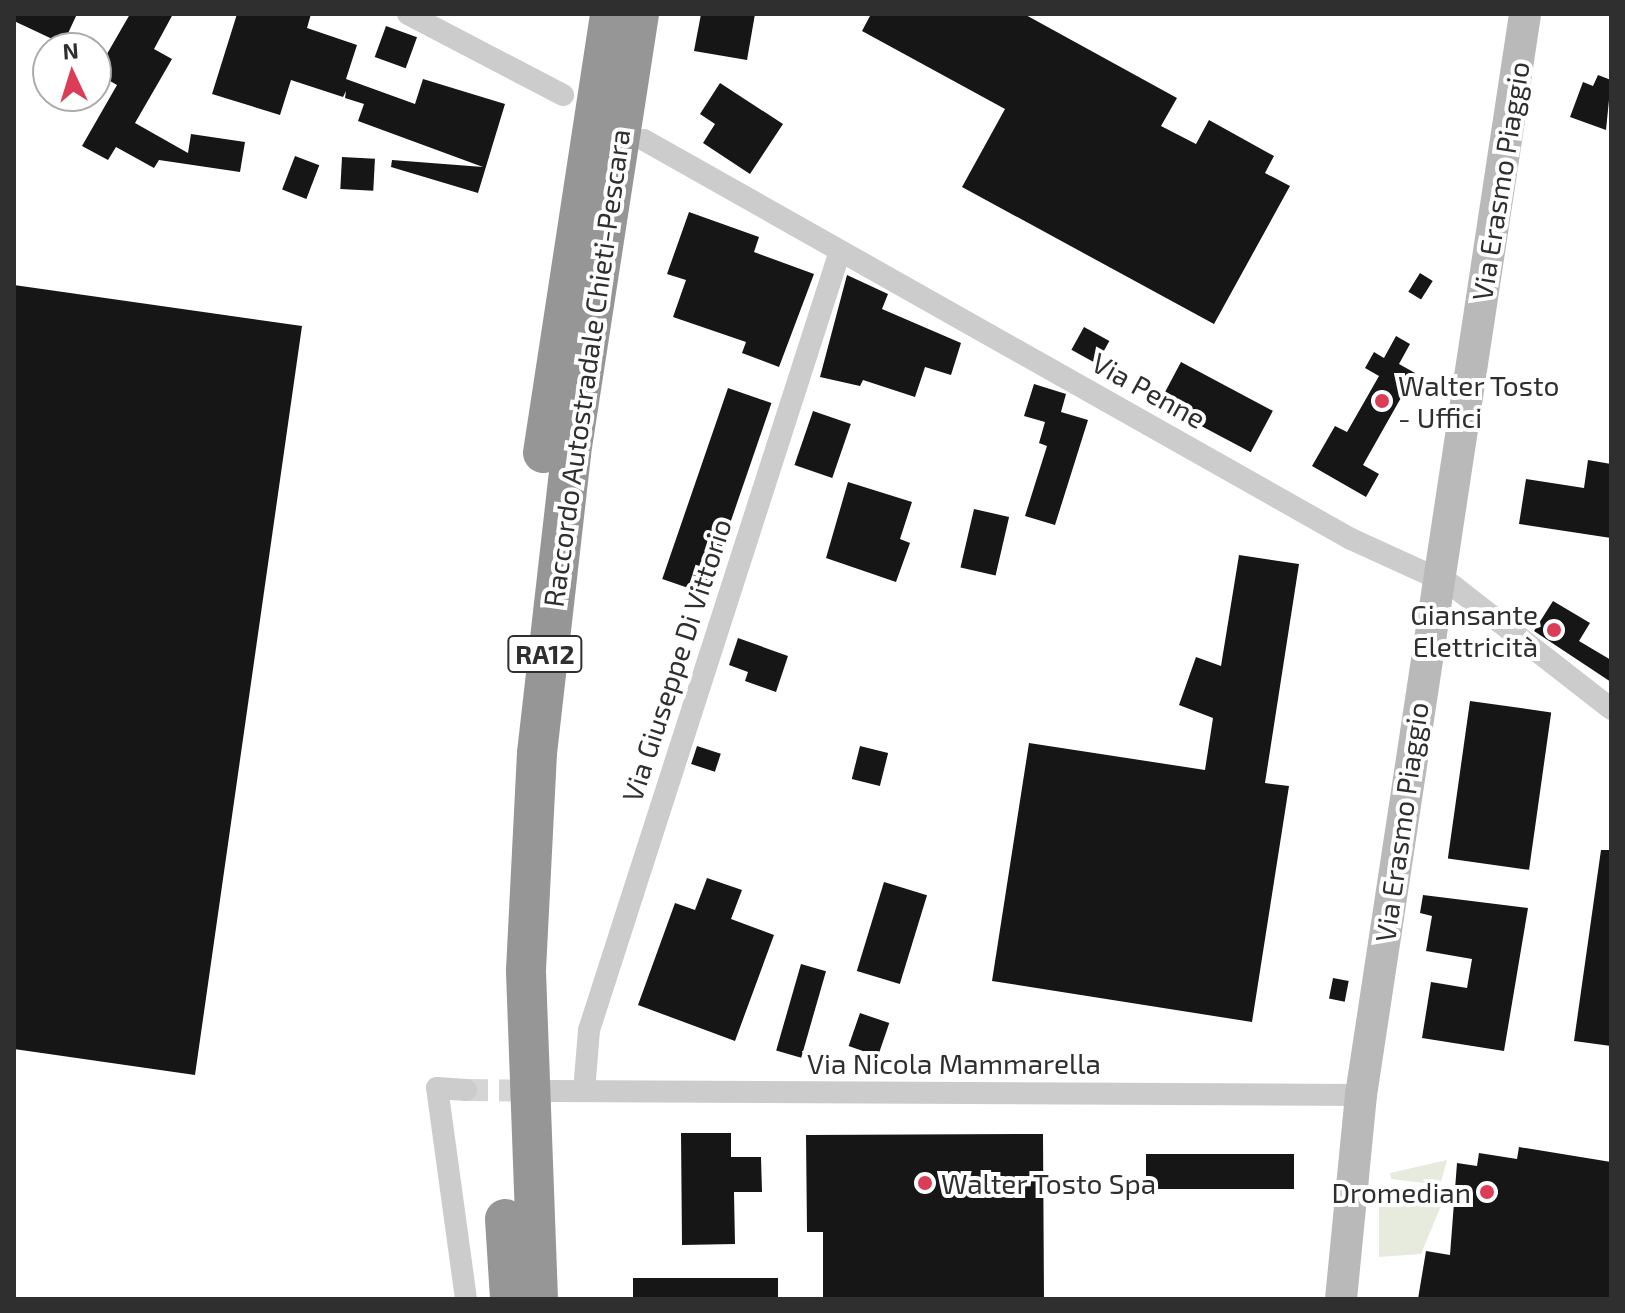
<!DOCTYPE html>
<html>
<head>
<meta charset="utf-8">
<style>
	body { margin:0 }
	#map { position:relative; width:1625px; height:1313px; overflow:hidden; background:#fff; font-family:"Exo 2",sans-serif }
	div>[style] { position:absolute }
	.green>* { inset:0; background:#e6ebde }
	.building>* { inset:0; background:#161616; transform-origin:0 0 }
	.street-tunnel>* { height:22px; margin-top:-11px; transform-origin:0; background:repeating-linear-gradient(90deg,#d5d5d5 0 22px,transparent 0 33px) }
	.street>* { height:22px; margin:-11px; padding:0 11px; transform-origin:11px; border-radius:11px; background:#ccc }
	.secondary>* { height:32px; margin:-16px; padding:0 16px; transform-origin:16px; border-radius:16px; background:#b9b9b9 }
	.highway>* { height:40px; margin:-20px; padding:0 20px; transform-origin:20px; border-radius:20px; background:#969696 }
	.dots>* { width:22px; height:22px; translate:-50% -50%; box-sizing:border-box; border:4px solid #fff; border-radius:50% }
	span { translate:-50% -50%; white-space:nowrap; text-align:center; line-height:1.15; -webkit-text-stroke:8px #fff; paint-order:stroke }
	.shield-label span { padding:2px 6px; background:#fff; border:2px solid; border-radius:6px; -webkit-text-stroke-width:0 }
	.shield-label { font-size:26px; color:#2f2f2f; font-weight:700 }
	.street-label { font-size:28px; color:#2f2f2f }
	.poi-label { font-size:28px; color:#2f2f2f }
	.left { translate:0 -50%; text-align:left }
	.right { translate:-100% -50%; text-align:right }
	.frame { position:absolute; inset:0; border:16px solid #2f2f2f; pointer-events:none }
	.north { position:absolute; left:32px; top:32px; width:80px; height:80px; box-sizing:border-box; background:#fff; border:2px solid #acacac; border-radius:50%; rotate:356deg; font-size:22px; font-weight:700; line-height:32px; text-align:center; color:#2f2f2f }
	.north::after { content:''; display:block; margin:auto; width:28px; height:36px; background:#da3d55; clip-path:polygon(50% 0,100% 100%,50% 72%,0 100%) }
</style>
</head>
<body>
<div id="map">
	<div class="green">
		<i style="clip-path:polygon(1447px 1160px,1440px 1185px,1391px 1179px,1390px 1173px)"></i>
		<i style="clip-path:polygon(1379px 1187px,1434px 1192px,1434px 1205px,1441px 1206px,1421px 1254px,1379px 1257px)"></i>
	</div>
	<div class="building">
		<i style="clip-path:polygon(14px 14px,77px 14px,63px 44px,14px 21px)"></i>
		<i style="clip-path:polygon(130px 14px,173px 14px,154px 49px,172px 59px,135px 123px,188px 153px,191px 134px,245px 142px,240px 172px,159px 160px,154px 168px,116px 147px,108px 160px,82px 146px,117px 85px,96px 73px)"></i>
		<i style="clip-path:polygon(237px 14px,311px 14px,307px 28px,357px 45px,346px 79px,415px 104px,423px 79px,505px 104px,478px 193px,391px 167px,392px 160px,483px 167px,358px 121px,364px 104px,345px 98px,346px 91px,343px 97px,291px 80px,280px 115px,212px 94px)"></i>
		<i style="clip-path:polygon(701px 14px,755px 14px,747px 60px,694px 51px)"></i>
		<i style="clip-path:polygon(871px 14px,1024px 14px,1177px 98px,1161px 126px,1196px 144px,1209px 120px,1274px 156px,1265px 173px,1290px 186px,1214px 324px,962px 187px,1005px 109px,862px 31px)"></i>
		<i style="left:386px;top:26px;width:33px;height:33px;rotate:20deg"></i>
		<i style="clip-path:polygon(1598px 75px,1611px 80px,1606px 130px,1570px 117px,1583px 82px,1593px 86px)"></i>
		<i style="clip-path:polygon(720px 83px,783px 124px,750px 174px,703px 143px,715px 124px,700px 114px)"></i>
		<i style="left:295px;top:156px;width:26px;height:36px;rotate:21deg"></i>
		<i style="left:342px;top:157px;width:33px;height:32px;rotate:3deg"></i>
		<i style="clip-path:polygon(689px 212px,759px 237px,754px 252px,814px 274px,779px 367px,742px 353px,746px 342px,673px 317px,686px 280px,667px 274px)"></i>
		<i style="left:1420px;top:273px;width:15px;height:22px;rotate:32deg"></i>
		<i style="clip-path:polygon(847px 275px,888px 294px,882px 309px,961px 343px,951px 375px,925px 367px,915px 397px,863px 380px,860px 386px,820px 377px)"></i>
		<i style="clip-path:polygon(14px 285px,302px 326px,195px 1075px,14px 1049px)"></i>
		<i style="left:1084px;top:327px;width:29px;height:26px;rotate:29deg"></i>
		<i style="clip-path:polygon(1396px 336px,1410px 344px,1399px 364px,1415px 373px,1363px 465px,1379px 474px,1366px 497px,1312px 466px,1335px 426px,1347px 432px,1379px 376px,1365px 368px,1374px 352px,1384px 358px)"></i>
		<i style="left:1181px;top:362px;width:104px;height:47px;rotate:28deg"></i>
		<i style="clip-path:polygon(1034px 384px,1066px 394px,1061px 412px,1088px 420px,1055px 525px,1025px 516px,1047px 446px,1039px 443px,1045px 422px,1024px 416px)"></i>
		<i style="left:728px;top:388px;width:46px;height:202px;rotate:19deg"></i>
		<i style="left:813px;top:411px;width:40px;height:57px;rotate:19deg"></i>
		<i style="clip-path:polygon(1588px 460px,1611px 464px,1611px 538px,1519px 524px,1526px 479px,1584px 488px)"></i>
		<i style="clip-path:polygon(848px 482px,912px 502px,900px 539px,910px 543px,896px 582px,826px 558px)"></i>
		<i style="left:974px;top:509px;width:36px;height:60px;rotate:13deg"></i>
		<i style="clip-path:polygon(1239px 555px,1299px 564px,1265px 783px,1289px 786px,1252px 1022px,992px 981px,1029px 743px,1205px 770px,1213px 718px,1179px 705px,1196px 657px,1221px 666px)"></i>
		<i style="clip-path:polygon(1553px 601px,1590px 623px,1579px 641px,1611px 660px,1611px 682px,1534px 631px)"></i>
		<i style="clip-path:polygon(738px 638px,788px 656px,776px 692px,745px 681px,748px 672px,729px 665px)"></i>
		<i style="left:1470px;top:701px;width:82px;height:159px;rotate:8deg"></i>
		<i style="left:697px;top:746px;width:25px;height:19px;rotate:18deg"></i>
		<i style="left:860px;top:746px;width:29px;height:34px;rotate:14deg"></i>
		<i style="clip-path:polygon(1601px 850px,1611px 850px,1611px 1046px,1574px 1041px)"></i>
		<i style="clip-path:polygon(707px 878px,742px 890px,731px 919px,774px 935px,735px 1041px,638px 1005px,675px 903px,695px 910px)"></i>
		<i style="left:884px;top:882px;width:45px;height:93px;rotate:17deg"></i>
		<i style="clip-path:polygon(1423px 895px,1528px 908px,1504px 1051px,1422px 1038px,1431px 982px,1467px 988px,1472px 959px,1426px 951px,1432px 916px,1420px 913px)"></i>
		<i style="left:801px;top:964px;width:26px;height:90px;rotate:16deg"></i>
		<i style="left:1333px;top:978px;width:16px;height:21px;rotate:11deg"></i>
		<i style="left:860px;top:1013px;width:31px;height:35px;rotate:19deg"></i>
		<i style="clip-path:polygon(681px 1133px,731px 1133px,731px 1157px,761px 1157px,762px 1192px,734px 1192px,735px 1244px,682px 1245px)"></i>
		<i style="clip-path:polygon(1043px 1134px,1044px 1299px,823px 1299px,823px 1232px,807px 1232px,806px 1135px)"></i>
		<i style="clip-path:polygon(1519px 1147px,1611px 1162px,1611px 1299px,1418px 1299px,1426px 1251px,1450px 1255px,1457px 1163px,1477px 1166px,1479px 1153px,1517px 1159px)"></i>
		<i style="left:1294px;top:1154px;width:35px;height:148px;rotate:90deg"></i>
		<i style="left:633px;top:1278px;width:145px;height:21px"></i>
	</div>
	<div class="street-tunnel">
		<i style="left:466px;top:1090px;width:74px;rotate:0.8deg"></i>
	</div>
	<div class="street">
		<i style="left:408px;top:14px;width:175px;rotate:27.6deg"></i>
		<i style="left:644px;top:140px;width:812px;rotate:29.44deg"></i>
		<i style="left:1351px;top:539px;width:111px;rotate:24.5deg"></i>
		<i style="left:1452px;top:585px;width:202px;rotate:37.9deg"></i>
		<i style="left:547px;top:1091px;width:814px;rotate:0.28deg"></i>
		<i style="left:584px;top:1091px;width:61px;rotate:-85.3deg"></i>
		<i style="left:589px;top:1030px;width:818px;rotate:-72.14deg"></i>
		<i style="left:466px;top:1299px;width:213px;rotate:-97.8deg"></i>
		<i style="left:437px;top:1088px;width:29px;rotate:4deg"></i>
	</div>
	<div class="secondary">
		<i style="left:1341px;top:1299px;width:205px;rotate:-84.4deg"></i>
		<i style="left:1361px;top:1095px;width:1093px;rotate:-81.37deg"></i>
	</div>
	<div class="highway">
		<i style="left:543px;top:453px;width:444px;rotate:-81.3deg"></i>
		<i style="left:505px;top:1219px;width:80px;rotate:86.4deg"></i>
		<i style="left:538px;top:1299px;width:329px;rotate:-92.1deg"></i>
		<i style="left:526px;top:970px;width:217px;rotate:-87.1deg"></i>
		<i style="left:537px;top:753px;width:302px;rotate:-83.5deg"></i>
		<i style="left:571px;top:453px;width:444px;rotate:-81.2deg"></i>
	</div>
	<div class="dots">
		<i style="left:1382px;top:401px;background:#da3d55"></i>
		<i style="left:1554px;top:630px;background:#da3d55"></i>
		<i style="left:925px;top:1183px;background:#da3d55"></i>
		<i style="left:1487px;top:1192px;background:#da3d55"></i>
	</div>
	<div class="shield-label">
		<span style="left:545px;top:654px">RA12</span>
	</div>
	<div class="street-label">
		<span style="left:1500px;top:181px;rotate:-81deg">Via Erasmo Piaggio</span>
		<span style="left:586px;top:368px;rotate:-82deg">Raccordo Autostradale Chieti-Pescara</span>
		<span style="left:1149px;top:390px;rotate:29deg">Via Penne</span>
		<span style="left:676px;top:660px;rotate:-72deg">Via Giuseppe Di Vittorio</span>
		<span style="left:1401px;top:822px;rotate:-82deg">Via Erasmo Piaggio</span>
		<span style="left:954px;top:1063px">Via Nicola Mammarella</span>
	</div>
	<div class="poi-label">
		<span class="left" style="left:1398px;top:401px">Walter Tosto<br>- Uffici</span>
		<span class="right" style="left:1538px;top:630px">Giansante<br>Elettricità</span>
		<span class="left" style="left:941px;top:1183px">Walter Tosto Spa</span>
		<span class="right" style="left:1471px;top:1192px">Dromedian</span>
	</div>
	<div class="frame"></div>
	<div class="north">N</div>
</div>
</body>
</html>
